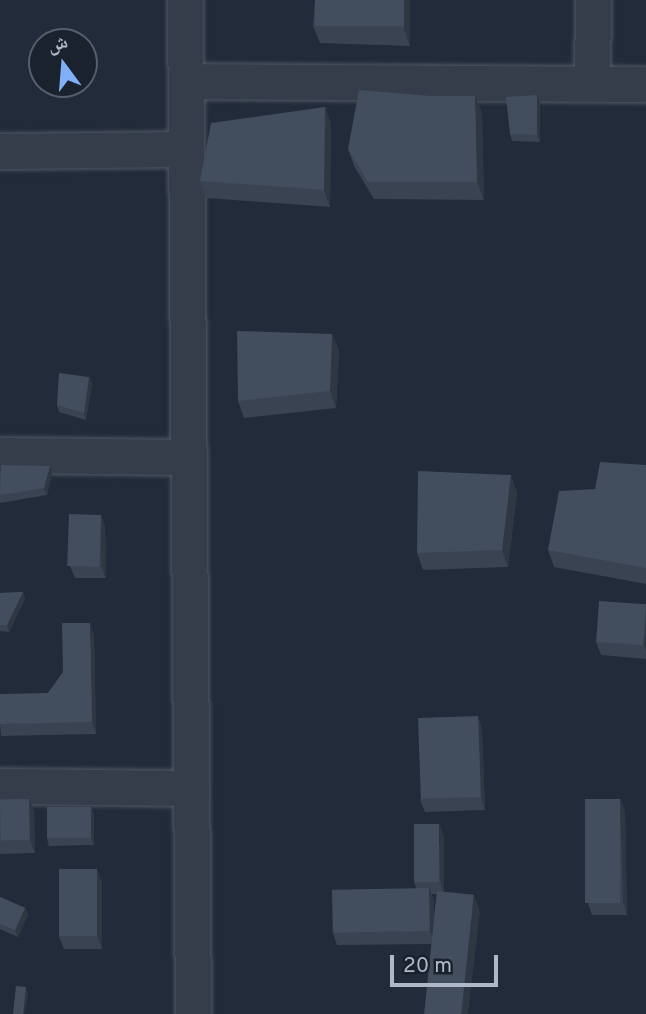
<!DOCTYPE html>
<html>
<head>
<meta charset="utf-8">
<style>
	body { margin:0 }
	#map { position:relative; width:646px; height:1014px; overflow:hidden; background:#212b39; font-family:Overpass,"Noto Naskh Arabic",sans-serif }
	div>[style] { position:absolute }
	.roads { filter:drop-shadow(0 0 2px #4f5864) drop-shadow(0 0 2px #4f5864) }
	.street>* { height:35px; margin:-17.5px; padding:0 17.5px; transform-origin:17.5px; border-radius:17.5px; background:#343d49 }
	.wall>* { inset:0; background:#394351 }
	.shaded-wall>* { inset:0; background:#2e3742 }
	.building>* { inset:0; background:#424e5e; transform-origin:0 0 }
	span { translate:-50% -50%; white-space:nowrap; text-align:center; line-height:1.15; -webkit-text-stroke:5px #1a222e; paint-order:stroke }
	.north { position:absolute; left:28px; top:28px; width:70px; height:70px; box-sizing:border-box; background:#1a222e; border:2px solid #565e6b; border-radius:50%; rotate:344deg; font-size:19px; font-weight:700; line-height:28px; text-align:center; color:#afb8c6 }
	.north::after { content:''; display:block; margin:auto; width:24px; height:32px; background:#81b0f9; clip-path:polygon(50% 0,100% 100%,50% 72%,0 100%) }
	.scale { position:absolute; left:390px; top:955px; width:108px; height:32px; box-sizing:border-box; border:4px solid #afb8c6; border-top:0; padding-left:9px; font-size:21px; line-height:24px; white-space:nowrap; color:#afb8c6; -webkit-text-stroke:5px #1a222e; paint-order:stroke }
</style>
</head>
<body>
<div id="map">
	<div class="roads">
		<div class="street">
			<i style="left:185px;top:0;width:1014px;rotate:89.55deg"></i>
			<i style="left:186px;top:81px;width:460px;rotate:0.4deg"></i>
			<i style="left:592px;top:82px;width:82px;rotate:-89.3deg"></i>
			<i style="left:0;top:151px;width:186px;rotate:-0.6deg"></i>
			<i style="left:0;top:455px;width:188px;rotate:0.6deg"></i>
			<i style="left:0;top:786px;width:191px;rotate:0.6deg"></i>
		</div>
	</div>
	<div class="wall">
		<i style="clip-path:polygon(315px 0,410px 0,410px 46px,320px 43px,313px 26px)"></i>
		<i style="clip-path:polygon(537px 95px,540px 102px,540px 142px,512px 141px,510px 134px)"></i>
		<i style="clip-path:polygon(431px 96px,475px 96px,482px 113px,484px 200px,374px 199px,354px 166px,348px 149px)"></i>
		<i style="clip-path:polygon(325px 107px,331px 124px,330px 207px,206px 198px,200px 181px)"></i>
		<i style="clip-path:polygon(332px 334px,339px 351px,336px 408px,244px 418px,238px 401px)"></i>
		<i style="clip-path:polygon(89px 377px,92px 384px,86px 420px,59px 412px,57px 405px)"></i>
		<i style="clip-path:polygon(646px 465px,646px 584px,554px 567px,548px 550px,595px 489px)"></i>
		<i style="clip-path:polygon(50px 466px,52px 473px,47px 495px,0 503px,0 472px)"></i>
		<i style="clip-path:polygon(517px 492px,508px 567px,423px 570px,417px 553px)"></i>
		<i style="clip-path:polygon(101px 515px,105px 527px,106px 578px,75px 578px,70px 566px)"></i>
		<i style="clip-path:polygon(23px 592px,25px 599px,9px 632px,0 631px,0 593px)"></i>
		<i style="clip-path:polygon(646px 604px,646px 659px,601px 655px,596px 642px)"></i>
		<i style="clip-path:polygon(94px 635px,96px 734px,1px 736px,0 724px,48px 693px)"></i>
		<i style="clip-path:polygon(478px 716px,482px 729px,485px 810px,425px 812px,420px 800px)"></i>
		<i style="clip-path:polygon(29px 799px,34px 811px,35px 853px,0 854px,0 800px)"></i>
		<i style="clip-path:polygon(620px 799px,625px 811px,627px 915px,592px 915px,588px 903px)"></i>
		<i style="clip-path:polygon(91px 807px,94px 814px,94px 845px,49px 846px,47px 839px)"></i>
		<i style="clip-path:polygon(evenodd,444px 836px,444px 892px,480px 912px,431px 944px,337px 945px,333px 933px,416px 888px,414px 882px,444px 836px,431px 894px,437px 894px,434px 915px,434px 900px,431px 894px)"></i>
		<i style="clip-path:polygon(102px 882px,102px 949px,64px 949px,59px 936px)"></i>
		<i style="clip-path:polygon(0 897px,25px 908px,28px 915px,18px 937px,0 929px)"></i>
	</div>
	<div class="shaded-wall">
		<i style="clip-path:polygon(404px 0,410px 0,410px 46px,404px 29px)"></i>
		<i style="clip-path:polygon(537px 95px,540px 102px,540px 142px,537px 135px)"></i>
		<i style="clip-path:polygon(475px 96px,482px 113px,484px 200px,477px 182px)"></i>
		<i style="clip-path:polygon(325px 107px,331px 124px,330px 207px,324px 190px)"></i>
		<i style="clip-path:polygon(332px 334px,339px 351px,336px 408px,330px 391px)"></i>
		<i style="clip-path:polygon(89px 377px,92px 384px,86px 420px,84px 413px)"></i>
		<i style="clip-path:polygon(50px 466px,52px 473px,47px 495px,44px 488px)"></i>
		<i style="clip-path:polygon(511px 475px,517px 492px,508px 567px,502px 550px)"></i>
		<i style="clip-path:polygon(101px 515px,105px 527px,106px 578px,101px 566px)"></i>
		<i style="clip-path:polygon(23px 592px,25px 599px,9px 632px,7px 625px)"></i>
		<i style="clip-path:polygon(646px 619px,646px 651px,644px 646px)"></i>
		<i style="clip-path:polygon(90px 623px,94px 635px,96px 734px,92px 722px)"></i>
		<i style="clip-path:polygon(478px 716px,482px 729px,485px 810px,481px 797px)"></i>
		<i style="clip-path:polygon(29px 799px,34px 811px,35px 853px,30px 840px)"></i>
		<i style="clip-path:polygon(620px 799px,625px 811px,627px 915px,623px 902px)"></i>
		<i style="clip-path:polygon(91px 807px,94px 814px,94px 845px,91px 838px)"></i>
		<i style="clip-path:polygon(439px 824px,444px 836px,444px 894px,440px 881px)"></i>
		<i style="clip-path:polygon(97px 869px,102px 882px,102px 949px,97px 936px)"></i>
		<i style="clip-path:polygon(429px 888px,434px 900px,435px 944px,430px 931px)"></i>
		<i style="clip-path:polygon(474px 895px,480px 912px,468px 1014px,459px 1014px)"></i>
		<i style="clip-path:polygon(25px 908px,28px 915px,18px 937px,15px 930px)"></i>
		<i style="clip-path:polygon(26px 987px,28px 994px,24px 1014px,20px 1014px)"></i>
	</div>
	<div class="building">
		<i style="left:315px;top:0;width:89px;height:26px"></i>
		<i style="clip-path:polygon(359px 90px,431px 96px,475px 96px,477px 182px,368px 182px,348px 149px)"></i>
		<i style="clip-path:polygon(537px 95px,537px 135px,510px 134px,506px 97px)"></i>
		<i style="clip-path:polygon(325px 107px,324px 190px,200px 181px,211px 123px)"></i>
		<i style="clip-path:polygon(237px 331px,332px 334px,330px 391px,238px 401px)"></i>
		<i style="clip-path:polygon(59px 373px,89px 377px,84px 413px,57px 405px)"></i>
		<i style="clip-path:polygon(600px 462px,646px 465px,646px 568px,548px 550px,559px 491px,595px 489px)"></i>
		<i style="clip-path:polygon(1px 465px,50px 466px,44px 488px,0 495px)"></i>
		<i style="clip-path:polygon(418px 471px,511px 475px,502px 550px,417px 553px)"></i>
		<i style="left:69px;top:514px;width:32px;height:52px;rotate:2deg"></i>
		<i style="clip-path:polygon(23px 592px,7px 625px,0 625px,0 593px)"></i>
		<i style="left:599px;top:601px;width:47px;height:41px;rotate:4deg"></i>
		<i style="clip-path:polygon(62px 623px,90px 623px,92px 722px,0 724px,0 694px,48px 693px,63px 672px)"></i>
		<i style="left:478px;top:716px;width:81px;height:60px;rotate:88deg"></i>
		<i style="left:29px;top:799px;width:41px;height:29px;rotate:89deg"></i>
		<i style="left:585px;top:799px;width:35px;height:104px"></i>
		<i style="left:91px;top:807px;width:31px;height:44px;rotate:90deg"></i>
		<i style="left:414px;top:824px;width:25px;height:58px"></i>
		<i style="left:97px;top:869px;width:67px;height:38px;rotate:90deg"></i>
		<i style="left:429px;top:888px;width:43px;height:97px;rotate:89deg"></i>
		<i style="left:437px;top:891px;width:37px;height:124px;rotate:6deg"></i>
		<i style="clip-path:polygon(0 897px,25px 908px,15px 930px,0 924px)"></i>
		<i style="left:16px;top:986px;width:10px;height:29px;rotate:6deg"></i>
	</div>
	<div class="north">ش</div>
	<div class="scale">20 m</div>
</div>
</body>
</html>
